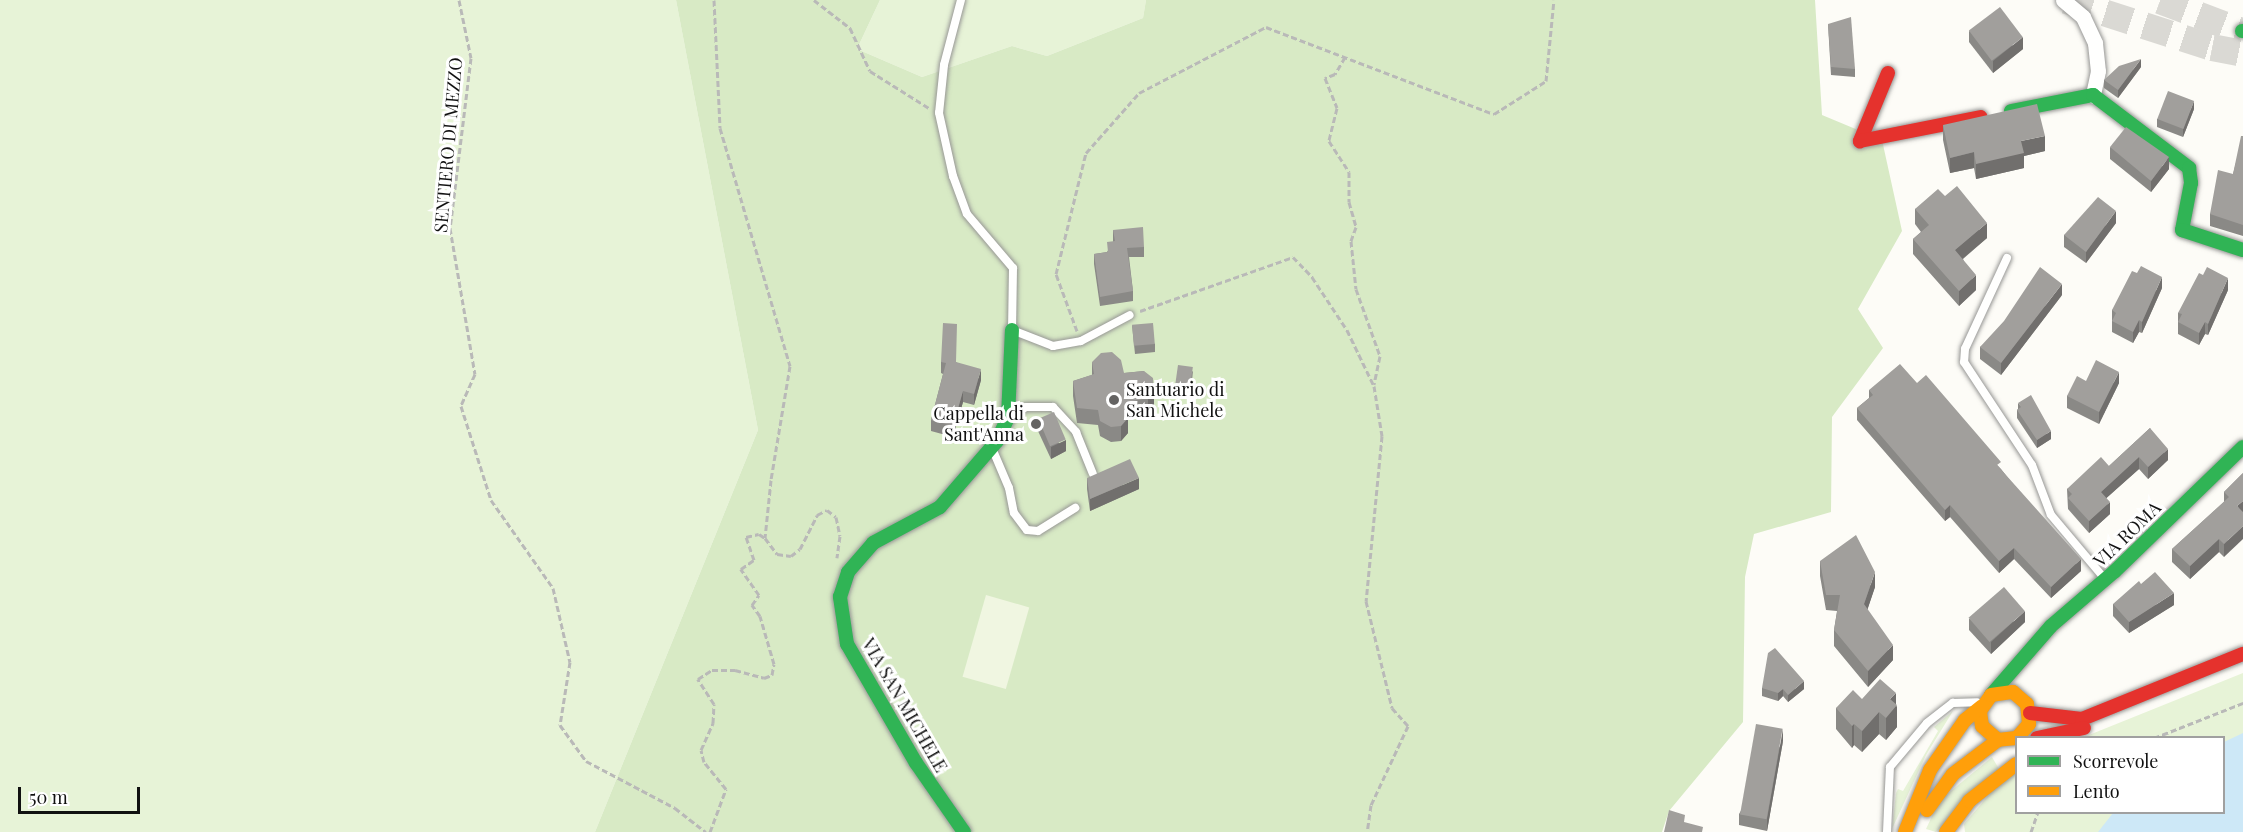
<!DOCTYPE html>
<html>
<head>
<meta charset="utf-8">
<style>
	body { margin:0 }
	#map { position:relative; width:2243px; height:832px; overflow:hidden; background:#fdfcf7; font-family:"Playfair Display",serif }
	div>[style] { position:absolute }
	.green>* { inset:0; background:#e7f3d7 }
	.forest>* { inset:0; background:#d8eac5 }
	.pitch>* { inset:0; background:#f0f6e1; transform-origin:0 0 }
	.water>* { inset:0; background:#cde8f7 }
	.highway-tunnel>* { height:27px; margin-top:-13.5px; transform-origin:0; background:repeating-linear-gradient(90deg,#dad9d4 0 27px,transparent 0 41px) }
	.path>* { height:3px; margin-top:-1.5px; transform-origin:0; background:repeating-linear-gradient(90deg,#b9b9b8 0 6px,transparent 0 9px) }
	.roads { filter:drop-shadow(0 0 2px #979795) drop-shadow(0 0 2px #979795) }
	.lane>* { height:8px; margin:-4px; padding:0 4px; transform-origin:4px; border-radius:4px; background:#fffffe }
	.street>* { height:15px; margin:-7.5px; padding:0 7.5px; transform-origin:7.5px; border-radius:7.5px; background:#fffffe }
	.fast>* { height:14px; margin:-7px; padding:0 7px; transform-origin:7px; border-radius:7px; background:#30b455 }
	.slow>* { height:14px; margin:-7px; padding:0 7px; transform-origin:7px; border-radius:7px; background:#ff9f0a }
	.jam>* { height:14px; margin:-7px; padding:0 7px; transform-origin:7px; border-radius:7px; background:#e5322d }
	.wall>* { inset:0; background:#8a8986 }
	.shaded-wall>* { inset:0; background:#716f6d }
	.building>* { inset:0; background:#a19f9c; transform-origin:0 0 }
	.dots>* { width:16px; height:16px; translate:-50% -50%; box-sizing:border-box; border:3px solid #fff; border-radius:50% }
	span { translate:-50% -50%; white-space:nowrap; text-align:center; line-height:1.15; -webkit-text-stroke:6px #fff; paint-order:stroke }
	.street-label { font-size:18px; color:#111 }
	.poi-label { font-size:18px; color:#111 }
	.left { translate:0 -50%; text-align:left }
	.right { translate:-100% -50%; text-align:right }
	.legend { position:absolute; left:2015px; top:736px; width:210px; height:78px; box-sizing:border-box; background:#fff; border:2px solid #a0a0a0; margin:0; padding:8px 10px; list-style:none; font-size:18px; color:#111 }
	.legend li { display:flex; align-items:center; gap:12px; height:30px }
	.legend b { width:30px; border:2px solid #a0a0a0 }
	.scale { position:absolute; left:18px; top:787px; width:122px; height:27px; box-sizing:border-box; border:3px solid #111; border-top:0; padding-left:8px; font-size:18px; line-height:21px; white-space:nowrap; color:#111; -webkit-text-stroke:4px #fff; paint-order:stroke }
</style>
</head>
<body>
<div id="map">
	<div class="green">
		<i style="clip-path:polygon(0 0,676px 0,758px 430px,595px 832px,0 832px)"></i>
		<i style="clip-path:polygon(880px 0,1146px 0,1143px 18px,1047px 56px,1012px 46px,922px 77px,857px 49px)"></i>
		<i style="clip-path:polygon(2243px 673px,2243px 832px,1965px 832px,1964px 824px,2000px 782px,2016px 773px,2016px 812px,2224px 812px,2224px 738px,2084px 737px)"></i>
		<i style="clip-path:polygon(1953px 711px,1926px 755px,1892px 829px,1896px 793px,1898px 789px,1903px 791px,1938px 731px,1934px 727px)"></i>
		<i style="clip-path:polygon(1992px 757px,1999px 769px,1936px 832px,1926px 829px,1939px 801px)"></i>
	</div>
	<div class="forest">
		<i style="clip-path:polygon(676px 0,880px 0,857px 49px,922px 77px,1012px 46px,1047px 56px,1143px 18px,1146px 0,1815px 0,1822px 115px,1882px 140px,1902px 231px,1858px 309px,1883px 348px,1832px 417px,1831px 512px,1754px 534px,1745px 577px,1743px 722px,1669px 811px,1662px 832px,595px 832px,758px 430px)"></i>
	</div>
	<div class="pitch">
		<i style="left:986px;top:595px;width:45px;height:85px;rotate:16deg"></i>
	</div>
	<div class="water">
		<i style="clip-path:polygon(2243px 733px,2243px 832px,2098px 832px,2113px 813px,2224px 812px,2224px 742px)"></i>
	</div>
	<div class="highway-tunnel">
		<i style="left:2066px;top:0;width:153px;rotate:17.8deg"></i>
		<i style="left:2212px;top:47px;width:32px;rotate:11deg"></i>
		<i style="left:2160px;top:0;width:88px;rotate:20.7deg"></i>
	</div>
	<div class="path">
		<i style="left:459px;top:0;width:59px;rotate:78.3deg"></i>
		<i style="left:471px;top:58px;width:171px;rotate:97deg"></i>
		<i style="left:450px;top:228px;width:148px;rotate:80.3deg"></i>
		<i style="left:475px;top:374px;width:35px;rotate:114deg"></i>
		<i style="left:461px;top:406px;width:99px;rotate:72.3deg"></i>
		<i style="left:491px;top:500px;width:108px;rotate:54.8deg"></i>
		<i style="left:553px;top:588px;width:76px;rotate:77.1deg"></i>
		<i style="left:570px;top:662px;width:64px;rotate:99deg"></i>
		<i style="left:560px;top:725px;width:44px;rotate:54.2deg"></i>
		<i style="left:586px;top:761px;width:101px;rotate:27.8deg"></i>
		<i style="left:675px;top:808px;width:39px;rotate:38deg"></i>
		<i style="left:714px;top:0;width:128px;rotate:87.3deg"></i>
		<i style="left:720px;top:128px;width:248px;rotate:73.6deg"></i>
		<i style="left:790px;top:366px;width:116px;rotate:99.5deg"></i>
		<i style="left:771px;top:480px;width:58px;rotate:95.9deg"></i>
		<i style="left:765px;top:538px;width:20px;rotate:53deg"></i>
		<i style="left:777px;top:554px;width:14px;rotate:8deg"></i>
		<i style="left:791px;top:556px;width:11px;rotate:-38deg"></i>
		<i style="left:800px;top:549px;width:38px;rotate:-63deg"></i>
		<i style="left:817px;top:515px;width:11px;rotate:-27deg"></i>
		<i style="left:827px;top:510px;width:11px;rotate:38deg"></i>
		<i style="left:836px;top:517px;width:19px;rotate:78deg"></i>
		<i style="left:840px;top:536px;width:22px;rotate:98deg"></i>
		<i style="left:814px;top:0;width:46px;rotate:37.9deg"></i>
		<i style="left:850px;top:28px;width:47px;rotate:65.1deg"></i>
		<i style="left:870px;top:71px;width:70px;rotate:32.1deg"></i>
		<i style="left:1345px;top:57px;width:20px;rotate:120deg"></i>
		<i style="left:1335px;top:74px;width:11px;rotate:158deg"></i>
		<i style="left:1325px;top:78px;width:32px;rotate:68deg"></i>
		<i style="left:1337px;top:108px;width:34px;rotate:104deg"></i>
		<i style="left:1329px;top:141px;width:37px;rotate:57deg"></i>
		<i style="left:1349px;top:172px;width:30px;rotate:90deg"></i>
		<i style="left:1349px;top:202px;width:26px;rotate:74deg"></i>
		<i style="left:1356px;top:227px;width:15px;rotate:110deg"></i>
		<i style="left:1351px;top:241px;width:48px;rotate:84.1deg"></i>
		<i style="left:1356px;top:289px;width:71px;rotate:70.3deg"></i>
		<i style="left:1380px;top:356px;width:29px;rotate:102deg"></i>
		<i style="left:1140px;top:311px;width:162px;rotate:-19.4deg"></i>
		<i style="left:1293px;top:257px;width:28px;rotate:46deg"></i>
		<i style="left:1312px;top:277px;width:64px;rotate:56.6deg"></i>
		<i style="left:1347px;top:330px;width:62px;rotate:64.3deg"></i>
		<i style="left:1374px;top:386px;width:51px;rotate:80.9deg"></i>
		<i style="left:1382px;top:436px;width:166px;rotate:95.5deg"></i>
		<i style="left:1366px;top:601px;width:110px;rotate:76.3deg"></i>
		<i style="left:1392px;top:708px;width:24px;rotate:48deg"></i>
		<i style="left:1408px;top:726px;width:87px;rotate:115.1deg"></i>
		<i style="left:1371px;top:805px;width:27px;rotate:98deg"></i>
		<i style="left:1077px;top:331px;width:61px;rotate:-110.2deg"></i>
		<i style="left:1056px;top:274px;width:125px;rotate:-76.1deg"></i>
		<i style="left:1086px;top:153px;width:80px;rotate:-48.5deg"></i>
		<i style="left:1139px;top:93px;width:143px;rotate:-27.5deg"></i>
		<i style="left:1266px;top:27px;width:244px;rotate:20.9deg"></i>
		<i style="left:1494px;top:114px;width:62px;rotate:-32.4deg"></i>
		<i style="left:1546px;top:81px;width:81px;rotate:-84.4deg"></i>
		<i style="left:2154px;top:738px;width:96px;rotate:-21.5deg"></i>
		<i style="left:710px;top:832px;width:46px;rotate:-69.6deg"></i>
		<i style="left:726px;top:789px;width:35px;rotate:-129deg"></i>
		<i style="left:704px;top:762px;width:12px;rotate:-104deg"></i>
		<i style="left:701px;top:750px;width:30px;rotate:-66deg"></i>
		<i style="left:713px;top:723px;width:19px;rotate:-87deg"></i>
		<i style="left:714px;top:704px;width:30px;rotate:-123deg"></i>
		<i style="left:698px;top:679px;width:17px;rotate:-33deg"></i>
		<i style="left:712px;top:670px;width:23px"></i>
		<i style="left:735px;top:670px;width:30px;rotate:15deg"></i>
		<i style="left:764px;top:678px;width:9px;rotate:-21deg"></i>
		<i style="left:772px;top:675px;width:11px;rotate:-80deg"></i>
		<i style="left:774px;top:664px;width:50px;rotate:-106.3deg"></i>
		<i style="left:760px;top:616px;width:14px;rotate:-126deg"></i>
		<i style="left:752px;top:605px;width:12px;rotate:-55deg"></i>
		<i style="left:759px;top:595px;width:32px;rotate:-125deg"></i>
		<i style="left:741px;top:569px;width:16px;rotate:-35deg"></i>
		<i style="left:754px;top:560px;width:24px;rotate:-109deg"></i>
		<i style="left:746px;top:537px;width:13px;rotate:-13deg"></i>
		<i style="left:759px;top:534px;width:7px;rotate:34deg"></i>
		<i style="left:2031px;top:832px;width:21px;rotate:-71deg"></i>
	</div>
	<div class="roads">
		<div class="lane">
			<i style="left:961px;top:0;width:67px;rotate:104.7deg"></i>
			<i style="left:944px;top:65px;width:48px;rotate:95.9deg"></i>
			<i style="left:939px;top:113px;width:65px;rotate:77.5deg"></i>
			<i style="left:953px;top:176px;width:40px;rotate:69.8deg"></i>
			<i style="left:967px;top:214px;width:71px;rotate:49.6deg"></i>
			<i style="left:1013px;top:268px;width:62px;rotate:90.9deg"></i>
			<i style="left:1012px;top:330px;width:44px;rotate:21.3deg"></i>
			<i style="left:1053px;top:346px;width:28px;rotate:-10deg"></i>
			<i style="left:1081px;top:341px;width:55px;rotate:-28deg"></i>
			<i style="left:2007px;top:258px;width:100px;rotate:114.8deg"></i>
			<i style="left:1965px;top:349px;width:13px;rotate:94deg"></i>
			<i style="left:1964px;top:362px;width:123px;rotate:56.6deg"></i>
			<i style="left:2032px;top:465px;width:53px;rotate:69.2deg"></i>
			<i style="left:2051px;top:515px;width:82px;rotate:49.9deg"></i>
			<i style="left:1010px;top:416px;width:18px;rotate:-29deg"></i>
			<i style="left:1026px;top:407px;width:27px"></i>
			<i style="left:1053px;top:407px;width:34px;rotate:47deg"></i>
			<i style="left:1076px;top:432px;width:45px;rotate:68deg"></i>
			<i style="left:992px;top:448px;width:43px;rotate:67deg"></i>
			<i style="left:1009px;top:488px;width:25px;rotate:79deg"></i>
			<i style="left:1014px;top:513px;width:21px;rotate:53deg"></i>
			<i style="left:1027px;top:530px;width:11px;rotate:5deg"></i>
			<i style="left:1038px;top:531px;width:44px;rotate:-31.9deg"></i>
			<i style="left:1887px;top:832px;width:65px;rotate:-87.4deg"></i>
			<i style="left:1890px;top:767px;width:57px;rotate:-49.9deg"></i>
			<i style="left:1927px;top:723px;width:33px;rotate:-38deg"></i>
			<i style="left:1953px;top:703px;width:24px;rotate:-2deg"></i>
		</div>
		<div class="street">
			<i style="left:2063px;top:0;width:26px;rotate:40deg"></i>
			<i style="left:2083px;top:17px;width:29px;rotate:65deg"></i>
			<i style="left:2095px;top:43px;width:28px;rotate:84deg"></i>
			<i style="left:2098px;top:71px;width:25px;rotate:102deg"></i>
		</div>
		<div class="fast">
			<i style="left:2242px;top:31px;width:1px"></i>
			<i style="left:2011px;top:111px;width:84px;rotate:-11deg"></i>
			<i style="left:2093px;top:95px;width:121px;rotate:37.2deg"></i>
			<i style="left:2189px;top:168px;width:15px;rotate:82deg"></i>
			<i style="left:2191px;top:183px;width:48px;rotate:100.8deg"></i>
			<i style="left:2182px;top:230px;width:64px;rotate:18.2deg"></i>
			<i style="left:1991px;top:695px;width:91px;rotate:-49deg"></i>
			<i style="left:2051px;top:626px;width:84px;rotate:-40.7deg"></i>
			<i style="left:2115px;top:571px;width:178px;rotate:-44.1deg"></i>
			<i style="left:964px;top:832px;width:84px;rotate:-124.8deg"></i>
			<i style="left:916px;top:763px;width:138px;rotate:-120.1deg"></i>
			<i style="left:847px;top:644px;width:48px;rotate:-98.5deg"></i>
			<i style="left:840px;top:597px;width:26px;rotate:-72deg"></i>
			<i style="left:848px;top:572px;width:38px;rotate:-49deg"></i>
			<i style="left:873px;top:543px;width:76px;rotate:-28.2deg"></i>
			<i style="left:940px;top:507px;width:87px;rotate:-49.2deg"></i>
			<i style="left:997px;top:441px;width:26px;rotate:-65deg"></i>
			<i style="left:1008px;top:417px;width:87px;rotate:-87.4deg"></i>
		</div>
		<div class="slow">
			<i style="left:2016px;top:738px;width:18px;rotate:174deg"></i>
			<i style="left:1998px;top:740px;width:21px;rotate:-139deg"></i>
			<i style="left:1982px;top:726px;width:15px;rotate:-98deg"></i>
			<i style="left:1980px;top:711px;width:19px;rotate:-55deg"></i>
			<i style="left:1991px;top:695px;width:22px;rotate:-8deg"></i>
			<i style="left:2013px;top:692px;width:18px;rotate:41deg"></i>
			<i style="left:2027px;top:704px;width:20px;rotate:84deg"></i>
			<i style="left:2029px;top:724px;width:18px;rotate:131deg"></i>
			<i style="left:1927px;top:810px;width:44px;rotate:-54.2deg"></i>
			<i style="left:1953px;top:774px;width:56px;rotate:-37.1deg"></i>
			<i style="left:1905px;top:832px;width:67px;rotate:-68deg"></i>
			<i style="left:1930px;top:770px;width:61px;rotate:-55deg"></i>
			<i style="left:1965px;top:720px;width:22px;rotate:-39deg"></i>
			<i style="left:1946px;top:832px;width:39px;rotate:-53deg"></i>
			<i style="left:1969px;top:801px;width:60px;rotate:-38.2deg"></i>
		</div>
		<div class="jam">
			<i style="left:1888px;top:73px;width:74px;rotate:112.4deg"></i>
			<i style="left:1860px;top:141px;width:123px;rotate:-11.2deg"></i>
			<i style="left:2030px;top:713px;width:52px;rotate:6.6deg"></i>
			<i style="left:2082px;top:719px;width:174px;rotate:-22deg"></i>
			<i style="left:2037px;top:738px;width:48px;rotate:-12deg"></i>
		</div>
	</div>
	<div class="wall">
		<i style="clip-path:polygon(1828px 24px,1855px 69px,1855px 77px,1831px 75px)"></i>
		<i style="clip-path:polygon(1969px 31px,2023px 49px,1993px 73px,1969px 42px)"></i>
		<i style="clip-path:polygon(2141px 67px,2118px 98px,2104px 88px,2104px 80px)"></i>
		<i style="clip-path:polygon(2194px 109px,2183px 137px,2157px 127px,2157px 119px)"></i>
		<i style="clip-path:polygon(1943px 125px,2045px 151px,2024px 156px,2024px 168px,1976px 179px,1974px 168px,1950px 173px,1943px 140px)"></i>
		<i style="clip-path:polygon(2243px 136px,2243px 236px,2210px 226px,2210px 214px,2233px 174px)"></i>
		<i style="clip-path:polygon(2110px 147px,2169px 169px,2151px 192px,2110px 159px)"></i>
		<i style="clip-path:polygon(1945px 196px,1987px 238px,1963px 259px,1976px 290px,1959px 306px,1913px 254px,1913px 239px,1921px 232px,1915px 224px,1915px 209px)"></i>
		<i style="clip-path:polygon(2116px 223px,2086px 263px,2064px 247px,2064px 235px)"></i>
		<i style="clip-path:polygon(1113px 230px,1144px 247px,1144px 257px,1129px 257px,1133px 291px,1133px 301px,1100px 306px,1094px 264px,1094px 254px,1107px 252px,1113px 242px)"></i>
		<i style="clip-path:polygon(2162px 288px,2142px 333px,2139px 332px,2133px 343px,2112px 332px,2112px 310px)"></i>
		<i style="clip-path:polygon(2228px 290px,2208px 335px,2205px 334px,2199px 345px,2178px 334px,2178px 313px)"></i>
		<i style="clip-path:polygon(2062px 295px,2001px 375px,1980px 359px,1980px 347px)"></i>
		<i style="clip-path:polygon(1132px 325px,1155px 344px,1155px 352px,1135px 354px)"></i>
		<i style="clip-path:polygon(941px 362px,956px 362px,981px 380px,974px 405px,963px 402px,953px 437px,931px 431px,931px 420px,943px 374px,941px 373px)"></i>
		<i style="clip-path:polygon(1092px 362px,1124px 373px,1144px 371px,1154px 405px,1148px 413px,1128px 417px,1128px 433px,1121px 441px,1111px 442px,1100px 436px,1098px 425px,1077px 423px,1073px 396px,1073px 381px,1092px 375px)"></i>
		<i style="clip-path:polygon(1193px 371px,1191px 390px,1176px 388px,1176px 384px)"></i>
		<i style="clip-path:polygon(2086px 381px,2119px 383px,2099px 424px,2067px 408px,2067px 396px)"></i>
		<i style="clip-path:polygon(1917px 383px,2001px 469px,2081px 571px,2051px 598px,2014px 559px,1999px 573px,1950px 517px,1945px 521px,1857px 420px,1857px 408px,1869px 398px,1869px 390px)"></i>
		<i style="clip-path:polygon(2018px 403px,2051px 439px,2037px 448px,2017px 418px,2017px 410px,2018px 409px)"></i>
		<i style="clip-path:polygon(1038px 419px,1066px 451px,1051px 459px,1038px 431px)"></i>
		<i style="clip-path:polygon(2150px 428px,2168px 460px,2148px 479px,2139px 469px,2106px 498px,2110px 514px,2089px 533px,2068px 509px,2067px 489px,2109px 466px)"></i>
		<i style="clip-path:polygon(2243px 473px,2224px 557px,2219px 552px,2190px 579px,2172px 562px,2172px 549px,2224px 502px,2224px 492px)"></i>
		<i style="clip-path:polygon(1087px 478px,1139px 489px,1090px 511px,1087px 489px)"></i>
		<i style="clip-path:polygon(1820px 561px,1875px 587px,1867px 610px,1893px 660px,1868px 687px,1834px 646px,1834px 630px,1837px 611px,1826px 610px,1820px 576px)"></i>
		<i style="clip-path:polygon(2113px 604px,2174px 605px,2129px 633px,2113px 616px)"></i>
		<i style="clip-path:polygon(1969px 619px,2025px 622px,1991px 654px,1969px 630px)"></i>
		<i style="clip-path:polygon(1762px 688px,1804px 689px,1788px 702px,1783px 696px,1778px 701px,1762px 696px)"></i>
		<i style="clip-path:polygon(1862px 699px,1896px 704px,1897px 727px,1886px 740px,1879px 734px,1862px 752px,1854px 745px,1852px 748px,1836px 729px,1836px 708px)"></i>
		<i style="clip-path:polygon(1783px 741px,1767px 831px,1739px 825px,1739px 814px)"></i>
	</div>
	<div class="shaded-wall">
		<i style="clip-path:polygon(2023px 37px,2023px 49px,1993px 73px,1993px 61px)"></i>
		<i style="clip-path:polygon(2141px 59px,2141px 67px,2118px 98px,2118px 90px)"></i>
		<i style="clip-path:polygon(2194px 101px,2194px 109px,2183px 137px,2183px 129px)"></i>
		<i style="clip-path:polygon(2045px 136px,2045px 151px,2024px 156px,2024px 168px,1976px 179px,1976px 164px,2021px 141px)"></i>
		<i style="clip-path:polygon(1974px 152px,1974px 168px,1950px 173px,1950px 158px)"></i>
		<i style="clip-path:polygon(2169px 157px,2169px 169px,2151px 192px,2151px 181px)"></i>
		<i style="clip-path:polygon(2116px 211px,2116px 223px,2086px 263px,2086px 252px)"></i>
		<i style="clip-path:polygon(1987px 223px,1987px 238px,1955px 265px,1955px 250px)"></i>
		<i style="clip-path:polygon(1976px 275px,1976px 290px,1959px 306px,1959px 291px)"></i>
		<i style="clip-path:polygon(2162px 277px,2162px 288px,2142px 333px,2142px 322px)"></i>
		<i style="clip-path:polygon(2228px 278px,2228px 290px,2208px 335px,2208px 324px)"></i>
		<i style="clip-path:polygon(2062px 284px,2062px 295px,2001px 375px,2001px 363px)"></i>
		<i style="clip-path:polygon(2139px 320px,2139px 332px,2133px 343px,2133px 332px)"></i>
		<i style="clip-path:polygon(2205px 322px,2205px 334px,2199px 345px,2199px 333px)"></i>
		<i style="clip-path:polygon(981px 369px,981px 380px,974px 405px,974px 394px)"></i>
		<i style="clip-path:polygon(2119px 372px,2119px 383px,2099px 424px,2099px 412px)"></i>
		<i style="clip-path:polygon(1154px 390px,1154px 405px,1148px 413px,1148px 398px)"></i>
		<i style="clip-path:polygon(963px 391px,963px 402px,953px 437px,953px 426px)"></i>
		<i style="clip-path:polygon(1128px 418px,1128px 433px,1121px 441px,1121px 426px)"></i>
		<i style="clip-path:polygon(2051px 431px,2051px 439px,2037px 448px,2037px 440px)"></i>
		<i style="clip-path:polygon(1066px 440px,1066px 451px,1051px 459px,1051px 447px)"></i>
		<i style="clip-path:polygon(2168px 449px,2168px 460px,2148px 479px,2148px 467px)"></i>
		<i style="clip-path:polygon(2139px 457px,2139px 469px,2101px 503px,2101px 492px)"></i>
		<i style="clip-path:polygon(1139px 478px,1139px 489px,1090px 511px,1090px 499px)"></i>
		<i style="clip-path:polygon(2243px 501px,2243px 514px,2237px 506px)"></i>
		<i style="clip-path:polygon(2110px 502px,2110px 514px,2089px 533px,2089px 521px)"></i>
		<i style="clip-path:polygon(1950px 505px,1950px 517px,1945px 521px,1945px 510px)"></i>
		<i style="clip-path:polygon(2243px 526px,2243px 539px,2224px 557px,2224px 544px)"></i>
		<i style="clip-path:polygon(2219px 539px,2219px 552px,2190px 579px,2190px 566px)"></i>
		<i style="clip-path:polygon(2014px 548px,2014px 559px,1999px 573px,1999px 561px)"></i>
		<i style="clip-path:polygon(2081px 559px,2081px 571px,2051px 598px,2051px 587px)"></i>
		<i style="clip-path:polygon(1875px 572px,1875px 587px,1864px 620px,1864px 604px)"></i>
		<i style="clip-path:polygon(2174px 593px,2174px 605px,2129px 633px,2129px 622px)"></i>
		<i style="clip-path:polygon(2025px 611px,2025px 622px,1991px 654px,1991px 642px)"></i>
		<i style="clip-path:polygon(1893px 645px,1893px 660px,1868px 687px,1868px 671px)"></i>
		<i style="clip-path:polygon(1804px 681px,1804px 689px,1788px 702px,1788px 695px)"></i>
		<i style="clip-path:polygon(1783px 689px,1783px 696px,1778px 701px,1778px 693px)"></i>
		<i style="clip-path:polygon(1896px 693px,1896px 707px,1897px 705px,1897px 727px,1886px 740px,1886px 718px,1890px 699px)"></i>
		<i style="clip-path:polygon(1879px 712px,1879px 734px,1862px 752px,1862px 731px)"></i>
		<i style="clip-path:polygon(1854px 724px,1854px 745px,1852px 748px,1852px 726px)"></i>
		<i style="clip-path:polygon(1783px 729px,1783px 741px,1767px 831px,1767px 819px)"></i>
	</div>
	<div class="building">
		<i style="left:2000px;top:7px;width:38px;height:39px;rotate:53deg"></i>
		<i style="clip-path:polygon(1851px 17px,1855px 69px,1831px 67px,1828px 24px)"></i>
		<i style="clip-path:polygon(2141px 59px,2118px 90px,2104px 80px,2119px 66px)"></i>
		<i style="left:2168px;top:91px;width:28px;height:30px;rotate:21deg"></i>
		<i style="clip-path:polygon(2037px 104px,2045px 136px,2021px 141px,2024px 153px,1976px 164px,1974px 152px,1950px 158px,1943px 125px)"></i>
		<i style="clip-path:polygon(2126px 127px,2169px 157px,2151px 181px,2110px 147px)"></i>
		<i style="clip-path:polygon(2241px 136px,2243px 136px,2243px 225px,2210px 214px,2218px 170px,2233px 174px)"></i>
		<i style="clip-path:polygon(1957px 186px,1987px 223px,1955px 250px,1976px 275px,1959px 291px,1913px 239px,1929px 225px,1915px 209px,1938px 189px,1945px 196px)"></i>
		<i style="clip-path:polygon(2098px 197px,2116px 211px,2086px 252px,2064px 235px)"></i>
		<i style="clip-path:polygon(1143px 227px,1144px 247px,1127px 248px,1133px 291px,1100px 297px,1094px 254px,1108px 252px,1107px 242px,1115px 241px,1113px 230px)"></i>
		<i style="clip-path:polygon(2141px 266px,2162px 277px,2142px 322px,2139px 320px,2133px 332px,2112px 321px,2116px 313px,2112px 310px,2132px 271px,2137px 273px)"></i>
		<i style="clip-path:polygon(2040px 267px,2062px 284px,2001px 363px,1980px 347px,2004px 321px)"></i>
		<i style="clip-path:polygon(2207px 267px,2228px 278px,2208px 324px,2205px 322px,2199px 333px,2178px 322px,2182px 314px,2178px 313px,2199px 273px,2203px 275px)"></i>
		<i style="clip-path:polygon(943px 323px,957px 324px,956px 362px,981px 369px,974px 394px,963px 391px,953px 426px,931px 420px,946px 363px,941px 362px)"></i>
		<i style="left:1153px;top:323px;width:21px;height:21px;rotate:85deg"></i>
		<i style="clip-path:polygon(1112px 352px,1121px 360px,1124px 373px,1144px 371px,1153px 378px,1154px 390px,1148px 398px,1128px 402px,1128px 418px,1121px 426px,1111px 427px,1100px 421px,1098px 410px,1077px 408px,1073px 381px,1094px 374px,1092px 362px,1101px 353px)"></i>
		<i style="clip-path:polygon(2096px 360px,2119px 372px,2099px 412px,2067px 396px,2077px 376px,2086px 381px)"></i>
		<i style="clip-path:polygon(1900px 364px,1917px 383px,1926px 375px,2001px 462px,1997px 465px,2081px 559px,2051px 587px,2014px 548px,1999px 561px,1950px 505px,1945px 510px,1857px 408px,1873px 395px,1869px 390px)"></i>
		<i style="left:1178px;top:365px;width:15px;height:19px;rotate:8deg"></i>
		<i style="clip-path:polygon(2031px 395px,2051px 431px,2037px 440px,2017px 410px,2021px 407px,2018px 403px)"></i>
		<i style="left:1054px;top:412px;width:30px;height:17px;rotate:67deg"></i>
		<i style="clip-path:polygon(2150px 428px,2168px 449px,2148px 467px,2139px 457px,2101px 492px,2110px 502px,2089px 521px,2068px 498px,2072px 494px,2067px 489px,2101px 457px,2109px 466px)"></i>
		<i style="clip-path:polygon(1130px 459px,1139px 478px,1090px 499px,1087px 478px)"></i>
		<i style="clip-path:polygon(2243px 473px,2243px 501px,2237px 506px,2243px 512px,2243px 526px,2224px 544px,2219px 539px,2190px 566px,2172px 549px,2229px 497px,2224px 492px)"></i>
		<i style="clip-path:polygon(1856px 535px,1875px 572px,1864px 604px,1893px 645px,1868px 671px,1834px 630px,1840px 595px,1826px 595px,1820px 561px)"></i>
		<i style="clip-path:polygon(2155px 572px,2174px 593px,2129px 622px,2113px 604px,2139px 581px,2141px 584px)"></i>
		<i style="left:2004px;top:587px;width:32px;height:47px;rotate:49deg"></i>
		<i style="clip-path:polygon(1775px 648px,1804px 681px,1788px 695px,1783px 689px,1778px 693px,1762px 688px,1768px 653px)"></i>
		<i style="clip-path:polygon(1880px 679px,1896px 693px,1890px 699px,1897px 705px,1886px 718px,1879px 712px,1862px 731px,1854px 724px,1852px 726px,1836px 708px,1853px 690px,1862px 699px)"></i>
		<i style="left:1756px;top:724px;width:27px;height:92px;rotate:10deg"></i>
		<i style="clip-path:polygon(1669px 810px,1685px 815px,1684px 822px,1703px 827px,1702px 832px,1664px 832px)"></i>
	</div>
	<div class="dots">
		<i style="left:1114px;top:400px;background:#646362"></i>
		<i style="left:1036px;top:424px;background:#646362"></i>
	</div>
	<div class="street-label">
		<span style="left:448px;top:145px;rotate:-85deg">SENTIERO DI MEZZO</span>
		<span style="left:2127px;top:534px;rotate:-44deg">VIA ROMA</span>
		<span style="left:905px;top:705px;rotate:60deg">VIA SAN MICHELE</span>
	</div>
	<div class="poi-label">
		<span class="left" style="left:1126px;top:400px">Santuario di<br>San Michele</span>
		<span class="right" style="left:1024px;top:424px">Cappella di<br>Sant'Anna</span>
	</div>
	<ul class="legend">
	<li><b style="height:8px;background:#30b455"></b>Scorrevole</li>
	<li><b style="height:8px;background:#ff9f0a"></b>Lento</li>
	</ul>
	<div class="scale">50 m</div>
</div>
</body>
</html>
